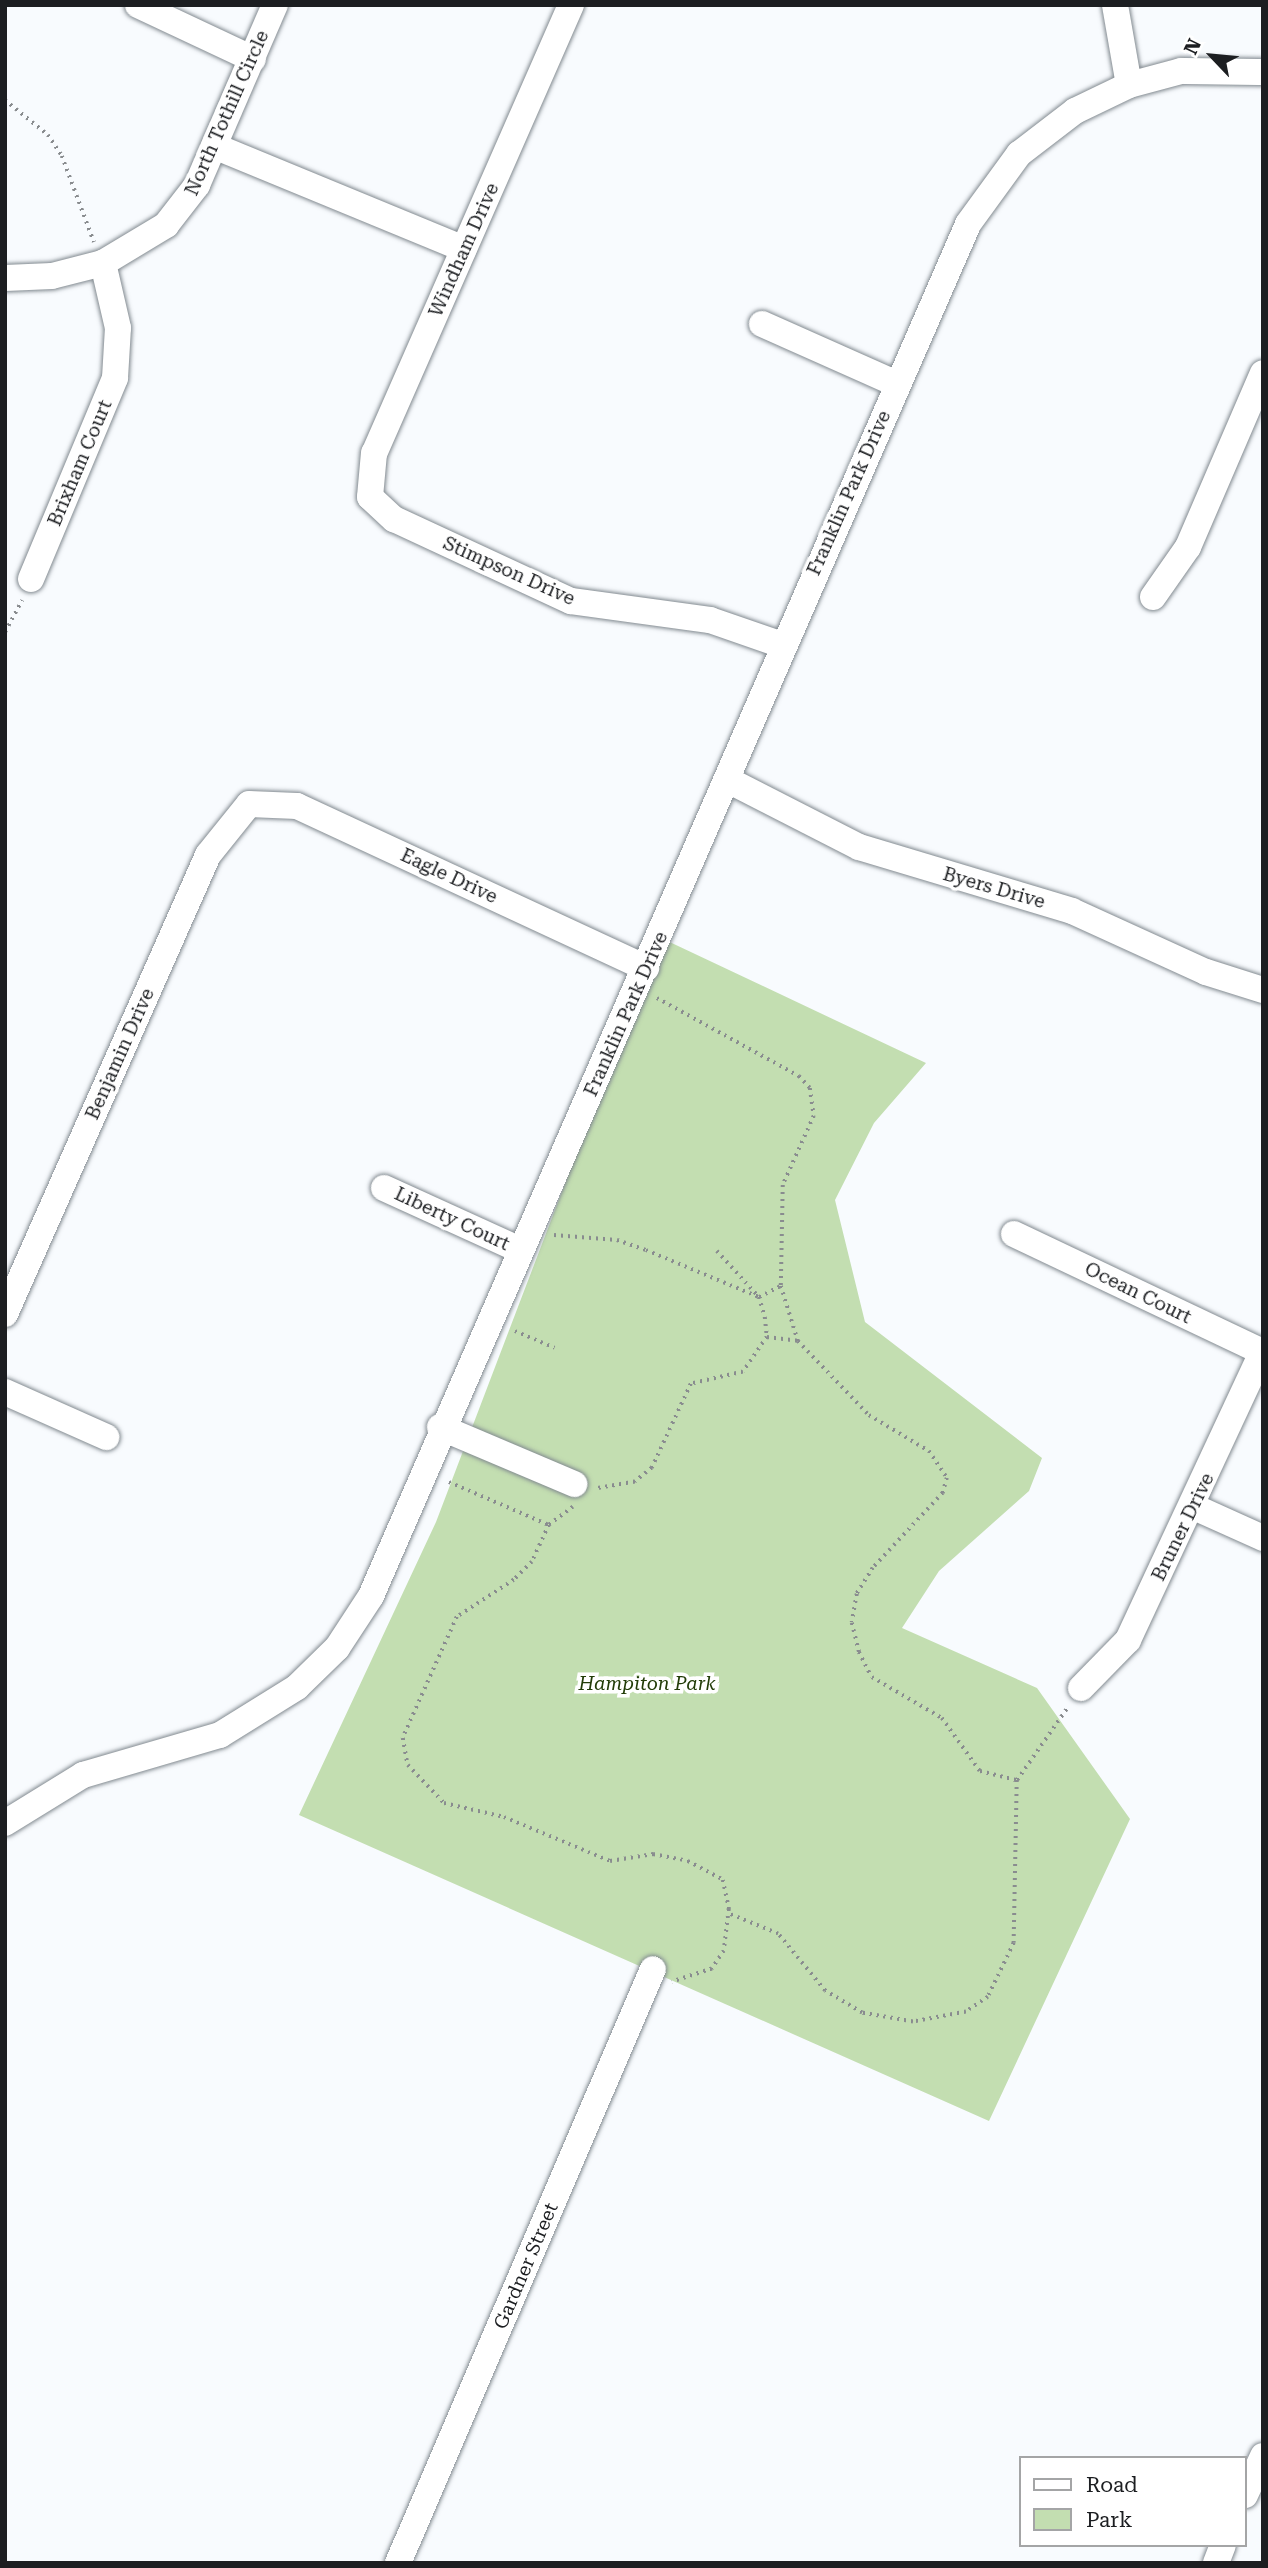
<!DOCTYPE html>
<html>
<head>
<meta charset="utf-8">
<style>
	body { margin:0 }
	#map { position:relative; width:1268px; height:2568px; overflow:hidden; background:#f8fbfe; font-family:"Roboto Serif",serif }
	div>[style] { position:absolute }
	.green>* { inset:0; background:#c3deb1 }
	.path>* { height:3.5px; margin-top:-1.75px; transform-origin:0; background:repeating-linear-gradient(90deg,#898c8f 0 2px,transparent 0 7px) }
	.roads { filter:drop-shadow(0 0 2px #828a90) drop-shadow(0 0 2px #828a90) }
	.minor>* { height:26px; margin:-13px; padding:0 13px; transform-origin:13px; border-radius:13px; background:#fff }
	span { translate:-50% -50%; white-space:nowrap; text-align:center; line-height:1.15; -webkit-text-stroke:7px #fff; paint-order:stroke }
	.street-label { font-size:19px; color:#1c1e21 }
	.park-label { font-size:19px; color:#223c08; font-style:italic }
	.frame { position:absolute; inset:0; border:7px solid #1c1e21; pointer-events:none }
	.legend { position:absolute; left:1019px; top:2456px; width:228px; height:91px; box-sizing:border-box; background:#fff; border:2px solid #a4a5a6; margin:0; padding:9px 12px; list-style:none; font-size:21px; color:#1c1e21 }
	.legend li { display:flex; align-items:center; gap:14px; height:35px }
	.legend b { width:35px; border:2px solid #a4a5a6 }
	.north { position:absolute; left:1177px; top:21px; width:70px; height:70px; -webkit-text-stroke:5px #fff; paint-order:stroke; rotate:296deg; font-size:19px; font-weight:700; line-height:28px; text-align:center; color:#1c1e21 }
	.north::after { content:''; display:block; margin:auto; width:24px; height:32px; background:#1c1e21; clip-path:polygon(50% 0,100% 100%,50% 72%,0 100%) }
</style>
</head>
<body>
<div id="map">
	<div class="green">
		<i style="clip-path:polygon(659px 937px,926px 1063px,874px 1123px,835px 1200px,865px 1322px,1042px 1458px,1029px 1491px,939px 1571px,902px 1628px,1037px 1688px,1130px 1819px,989px 2121px,299px 1815px,436px 1522px)"></i>
	</div>
	<div class="path">
		<i style="left:5px;top:100px;width:55px;rotate:39.1deg"></i>
		<i style="left:48px;top:135px;width:25px;rotate:56deg"></i>
		<i style="left:62px;top:156px;width:92px;rotate:69.6deg"></i>
		<i style="left:5px;top:632px;width:36px;rotate:-62deg"></i>
		<i style="left:657px;top:998px;width:162px;rotate:28.8deg"></i>
		<i style="left:799px;top:1076px;width:16px;rotate:47deg"></i>
		<i style="left:810px;top:1088px;width:28px;rotate:82deg"></i>
		<i style="left:814px;top:1116px;width:76px;rotate:114.2deg"></i>
		<i style="left:783px;top:1185px;width:101px;rotate:91.1deg"></i>
		<i style="left:781px;top:1286px;width:58px;rotate:72.8deg"></i>
		<i style="left:798px;top:1341px;width:103px;rotate:46.2deg"></i>
		<i style="left:869px;top:1415px;width:70px;rotate:31deg"></i>
		<i style="left:929px;top:1451px;width:32px;rotate:56deg"></i>
		<i style="left:947px;top:1478px;width:16px;rotate:105deg"></i>
		<i style="left:943px;top:1493px;width:103px;rotate:133deg"></i>
		<i style="left:873px;top:1568px;width:31px;rotate:122deg"></i>
		<i style="left:857px;top:1594px;width:29px;rotate:100deg"></i>
		<i style="left:852px;top:1623px;width:30px;rotate:76deg"></i>
		<i style="left:859px;top:1652px;width:28px;rotate:63deg"></i>
		<i style="left:872px;top:1677px;width:81px;rotate:30.4deg"></i>
		<i style="left:942px;top:1718px;width:65px;rotate:54.4deg"></i>
		<i style="left:980px;top:1771px;width:38px;rotate:14deg"></i>
		<i style="left:1017px;top:1780px;width:163px;rotate:91.1deg"></i>
		<i style="left:1014px;top:1943px;width:60px;rotate:115.7deg"></i>
		<i style="left:988px;top:1997px;width:27px;rotate:146deg"></i>
		<i style="left:966px;top:2012px;width:54px;rotate:169.3deg"></i>
		<i style="left:913px;top:2022px;width:52px;rotate:-170deg"></i>
		<i style="left:862px;top:2013px;width:43px;rotate:-149.3deg"></i>
		<i style="left:825px;top:1991px;width:74px;rotate:-129.5deg"></i>
		<i style="left:778px;top:1934px;width:53px;rotate:-157.8deg"></i>
		<i style="left:554px;top:1235px;width:63px;rotate:4.5deg"></i>
		<i style="left:617px;top:1240px;width:31px;rotate:19deg"></i>
		<i style="left:646px;top:1250px;width:122px;rotate:22.6deg"></i>
		<i style="left:759px;top:1297px;width:21px;rotate:73deg"></i>
		<i style="left:765px;top:1317px;width:20px;rotate:84deg"></i>
		<i style="left:767px;top:1337px;width:42px;rotate:124.4deg"></i>
		<i style="left:743px;top:1372px;width:53px;rotate:167deg"></i>
		<i style="left:691px;top:1384px;width:93px;rotate:114.9deg"></i>
		<i style="left:652px;top:1468px;width:22px;rotate:141deg"></i>
		<i style="left:635px;top:1482px;width:41px;rotate:170.1deg"></i>
		<i style="left:717px;top:1251px;width:62px;rotate:47.6deg"></i>
		<i style="left:759px;top:1297px;width:25px;rotate:-27deg"></i>
		<i style="left:515px;top:1331px;width:43px;rotate:23deg"></i>
		<i style="left:767px;top:1337px;width:31px;rotate:7deg"></i>
		<i style="left:449px;top:1482px;width:109px;rotate:23.3deg"></i>
		<i style="left:573px;top:1507px;width:30px;rotate:143deg"></i>
		<i style="left:549px;top:1525px;width:41px;rotate:114.7deg"></i>
		<i style="left:532px;top:1562px;width:25px;rotate:135deg"></i>
		<i style="left:514px;top:1580px;width:68px;rotate:147deg"></i>
		<i style="left:457px;top:1617px;width:133px;rotate:114.1deg"></i>
		<i style="left:403px;top:1738px;width:27px;rotate:80deg"></i>
		<i style="left:408px;top:1765px;width:52px;rotate:46.5deg"></i>
		<i style="left:444px;top:1803px;width:62px;rotate:13.1deg"></i>
		<i style="left:504px;top:1817px;width:115px;rotate:22.5deg"></i>
		<i style="left:610px;top:1861px;width:44px;rotate:-9.2deg"></i>
		<i style="left:653px;top:1854px;width:36px;rotate:11deg"></i>
		<i style="left:688px;top:1861px;width:40px;rotate:28deg"></i>
		<i style="left:723px;top:1880px;width:30px;rotate:78deg"></i>
		<i style="left:729px;top:1909px;width:42px;rotate:96.8deg"></i>
		<i style="left:724px;top:1951px;width:22px;rotate:124deg"></i>
		<i style="left:712px;top:1969px;width:42px;rotate:162deg"></i>
		<i style="left:1017px;top:1780px;width:89px;rotate:-55.1deg"></i>
	</div>
	<div class="roads">
		<div class="minor">
			<i style="left:138px;top:5px;width:127px;rotate:25.2deg"></i>
			<i style="left:571px;top:5px;width:489px;rotate:113.7deg"></i>
			<i style="left:374px;top:453px;width:44px;rotate:95.2deg"></i>
			<i style="left:370px;top:497px;width:33px;rotate:43deg"></i>
			<i style="left:394px;top:519px;width:195px;rotate:24.9deg"></i>
			<i style="left:571px;top:601px;width:140px;rotate:7.8deg"></i>
			<i style="left:710px;top:620px;width:76px;rotate:19.1deg"></i>
			<i style="left:1115px;top:5px;width:81px;rotate:80.1deg"></i>
			<i style="left:214px;top:146px;width:270px;rotate:22.4deg"></i>
			<i style="left:5px;top:278px;width:47px;rotate:-2.4deg"></i>
			<i style="left:52px;top:276px;width:53px;rotate:-14.3deg"></i>
			<i style="left:103px;top:263px;width:74px;rotate:-31.1deg"></i>
			<i style="left:166px;top:225px;width:51px;rotate:-52.2deg"></i>
			<i style="left:197px;top:185px;width:196px;rotate:-66.6deg"></i>
			<i style="left:762px;top:324px;width:148px;rotate:24deg"></i>
			<i style="left:31px;top:579px;width:218px;rotate:-67.3deg"></i>
			<i style="left:115px;top:378px;width:50px;rotate:-86.6deg"></i>
			<i style="left:118px;top:328px;width:67px;rotate:-103deg"></i>
			<i style="left:1153px;top:597px;width:61px;rotate:-55deg"></i>
			<i style="left:1188px;top:547px;width:189px;rotate:-66.7deg"></i>
			<i style="left:728px;top:780px;width:147px;rotate:27.1deg"></i>
			<i style="left:859px;top:847px;width:222px;rotate:16.7deg"></i>
			<i style="left:1072px;top:911px;width:147px;rotate:24.5deg"></i>
			<i style="left:1206px;top:972px;width:60px;rotate:17.5deg"></i>
			<i style="left:384px;top:1188px;width:149px;rotate:24.5deg"></i>
			<i style="left:1014px;top:1234px;width:275px;rotate:25.4deg"></i>
			<i style="left:5px;top:1314px;width:502px;rotate:-66.14deg"></i>
			<i style="left:208px;top:855px;width:65px;rotate:-51.2deg"></i>
			<i style="left:249px;top:804px;width:48px;rotate:2.4deg"></i>
			<i style="left:297px;top:806px;width:385px;rotate:24.9deg"></i>
			<i style="left:5px;top:1392px;width:111px;rotate:24deg"></i>
			<i style="left:440px;top:1427px;width:146px;rotate:23deg"></i>
			<i style="left:1194px;top:1507px;width:76px;rotate:24.2deg"></i>
			<i style="left:1081px;top:1688px;width:67px;rotate:-45.6deg"></i>
			<i style="left:1128px;top:1640px;width:319px;rotate:-65deg"></i>
			<i style="left:5px;top:1823px;width:92px;rotate:-31.6deg"></i>
			<i style="left:83px;top:1775px;width:143px;rotate:-16.3deg"></i>
			<i style="left:220px;top:1735px;width:91px;rotate:-31.9deg"></i>
			<i style="left:297px;top:1687px;width:56px;rotate:-44.3deg"></i>
			<i style="left:337px;top:1648px;width:62px;rotate:-56.8deg"></i>
			<i style="left:371px;top:1596px;width:1496px;rotate:-66.48deg"></i>
			<i style="left:968px;top:224px;width:87px;rotate:-53.9deg"></i>
			<i style="left:1019px;top:154px;width:71px;rotate:-37.5deg"></i>
			<i style="left:1075px;top:111px;width:60px;rotate:-25.7deg"></i>
			<i style="left:1129px;top:85px;width:54px;rotate:-15.1deg"></i>
			<i style="left:1181px;top:71px;width:82px;rotate:0.7deg"></i>
			<i style="left:1245px;top:2495px;width:43px;rotate:-65.2deg"></i>
			<i style="left:398px;top:2563px;width:646px;rotate:-66.77deg"></i>
			<i style="left:1216px;top:2563px;width:19px;rotate:-69deg"></i>
		</div>
	</div>
	<div class="street-label">
		<span style="left:227px;top:113px;rotate:-66deg">North Tothill Circle</span>
		<span style="left:464px;top:250px;rotate:-66deg">Windham Drive</span>
		<span style="left:80px;top:463px;rotate:-67deg">Brixham Court</span>
		<span style="left:849px;top:493px;rotate:-66deg">Franklin Park Drive</span>
		<span style="left:509px;top:571px;rotate:24deg">Stimpson Drive</span>
		<span style="left:449px;top:876px;rotate:25deg">Eagle Drive</span>
		<span style="left:994px;top:888px;rotate:16deg">Byers Drive</span>
		<span style="left:626px;top:1014px;rotate:-66deg">Franklin Park Drive</span>
		<span style="left:120px;top:1054px;rotate:-66deg">Benjamin Drive</span>
		<span style="left:452px;top:1219px;rotate:25deg">Liberty Court</span>
		<span style="left:1138px;top:1293px;rotate:26deg">Ocean Court</span>
		<span style="left:1183px;top:1527px;rotate:-64deg">Bruner Drive</span>
		<span style="left:526px;top:2266px;rotate:-67deg">Gardner Street</span>
	</div>
	<div class="park-label">
		<span style="left:647px;top:1684px">Hampiton Park</span>
	</div>
	<div class="frame"></div>
	<ul class="legend">
	<li><b style="height:9px;background:#fff"></b>Road</li>
	<li><b style="height:19px;background:#c3deb1"></b>Park</li>
	</ul>
	<div class="north">N</div>
</div>
</body>
</html>
